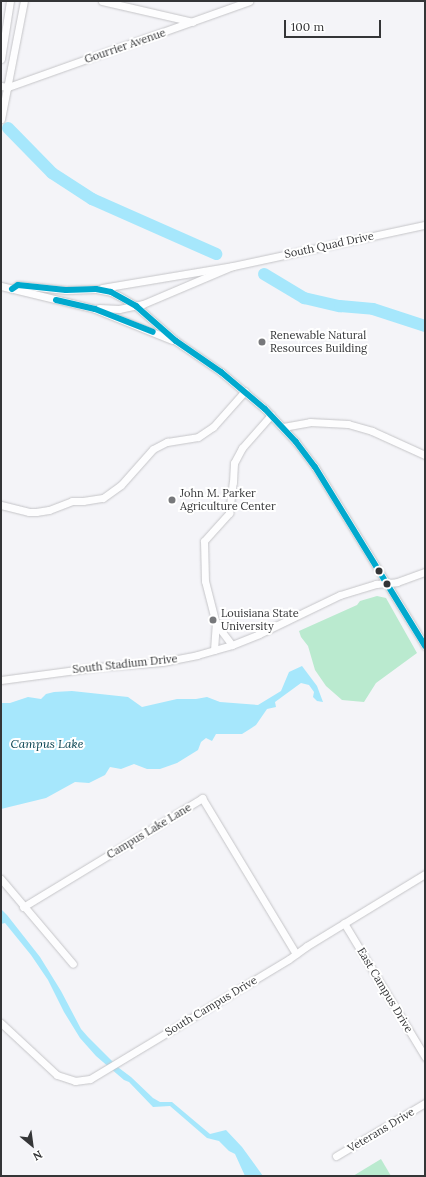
<!DOCTYPE html>
<html>
<head>
<meta charset="utf-8">
<style>
	body { margin:0 }
	#map { position:relative; width:426px; height:1177px; overflow:hidden; background:#f4f4f8; font-family:Lora,serif }
	div>[style] { position:absolute }
	.green>* { inset:0; background:#baeacf }
	.water>* { inset:0; background:#a6e7fc }
	.river>* { height:12px; margin:-6px; padding:0 6px; transform-origin:6px; border-radius:6px; background:#a6e7fc }
	.roads { filter:drop-shadow(0 0 1px #c5c5c8) drop-shadow(0 0 1px #c5c5c8) }
	.minor>* { height:7px; margin:-3.5px; padding:0 3.5px; transform-origin:3.5px; border-radius:3.5px; background:#fdfdfe }
	.bus-1>* { height:6px; margin:-3px; padding:0 3px; transform-origin:3px; border-radius:3px; background:#00a9ce }
	.dots>* { width:11px; height:11px; translate:-50% -50%; box-sizing:border-box; border:2px solid #fff; border-radius:50% }
	span { translate:-50% -50%; white-space:nowrap; text-align:center; line-height:1.15; -webkit-text-stroke:4px #fff; paint-order:stroke }
	.street-label { font-size:11px; color:#343537 }
	.poi-label { font-size:11px; color:#343537 }
	.left { translate:0 -50%; text-align:left }
	.water-label { font-size:12px; color:#023e4c; font-style:italic }
	.frame { position:absolute; inset:0; border:2px solid #343537; pointer-events:none }
	.north { position:absolute; left:12px; top:1125px; width:40px; height:40px; -webkit-text-stroke:3px #fff; paint-order:stroke; rotate:151deg; font-size:11px; font-weight:700; line-height:16px; text-align:center; color:#343537 }
	.north::after { content:''; display:block; margin:auto; width:14px; height:18px; background:#343537; clip-path:polygon(50% 0,100% 100%,50% 72%,0 100%) }
	.scale { position:absolute; left:284px; top:20px; width:97px; height:18px; box-sizing:border-box; border:2px solid #343537; border-top:0; padding-left:5px; font-size:12px; line-height:14px; white-space:nowrap; color:#343537; -webkit-text-stroke:3px #fff; paint-order:stroke }
</style>
</head>
<body>
<div id="map">
	<div class="green">
		<i style="clip-path:polygon(377px 596px,386px 598px,417px 653px,376px 683px,364px 702px,342px 700px,326px 686px,315px 670px,308px 646px,301px 637px,299px 631px,357px 605px,360px 601px)"></i>
		<i style="clip-path:polygon(381px 1159px,391px 1176px,353px 1176px)"></i>
	</div>
	<div class="water">
		<i style="clip-path:polygon(302px 666px,317px 686px,323px 702px,317px 701px,313px 697px,314px 692px,309px 685px,301px 683px,275px 702px,276px 707px,267px 709px,256px 725px,250px 729px,242px 734px,216px 734px,212px 741px,206px 738px,201px 742px,198px 750px,177px 763px,160px 769px,147px 769px,134px 764px,121px 769px,110px 767px,105px 775px,89px 783px,75px 782px,46px 798px,1px 809px,1px 703px,10px 703px,28px 697px,41px 699px,46px 694px,54px 692px,72px 691px,128px 697px,142px 707px,177px 699px,196px 699px,207px 697px,220px 702px,258px 705px,281px 691px,289px 672px)"></i>
		<i style="clip-path:polygon(1px 909px,7px 915px,40px 957px,61px 991px,81px 1029px,88px 1037px,119px 1068px,131px 1077px,153px 1098px,160px 1102px,172px 1102px,210px 1134px,226px 1130px,242px 1147px,263px 1176px,245px 1176px,235px 1154px,229px 1151px,219px 1141px,207px 1138px,170px 1106px,153px 1107px,129px 1082px,124px 1080px,96px 1056px,80px 1038px,64px 1012px,48px 980px,31px 955px,5px 923px,1px 924px)"></i>
	</div>
	<div class="river">
		<i style="left:8px;top:128px;width:63px;rotate:45.6deg"></i>
		<i style="left:52px;top:173px;width:48px;rotate:33deg"></i>
		<i style="left:92px;top:199px;width:136px;rotate:23.9deg"></i>
		<i style="left:264px;top:274px;width:47px;rotate:31deg"></i>
		<i style="left:304px;top:298px;width:37px;rotate:13deg"></i>
		<i style="left:340px;top:306px;width:33px;rotate:5deg"></i>
		<i style="left:373px;top:309px;width:55px;rotate:18.1deg"></i>
	</div>
	<div class="roads">
		<div class="minor">
			<i style="left:102px;top:1px;width:93px;rotate:13deg"></i>
			<i style="left:1px;top:59px;width:59px;rotate:-81.2deg"></i>
			<i style="left:1px;top:86px;width:7px;rotate:8deg"></i>
			<i style="left:8px;top:87px;width:256px;rotate:-19.6deg"></i>
			<i style="left:1px;top:119px;width:120px;rotate:-79deg"></i>
			<i style="left:1px;top:286px;width:97px;rotate:13.7deg"></i>
			<i style="left:95px;top:309px;width:83px;rotate:21.9deg"></i>
			<i style="left:102px;top:288px;width:133px;rotate:-9.5deg"></i>
			<i style="left:233px;top:266px;width:196px;rotate:-12.1deg"></i>
			<i style="left:12px;top:289px;width:7px;rotate:-34deg"></i>
			<i style="left:18px;top:285px;width:48px;rotate:5.9deg"></i>
			<i style="left:66px;top:290px;width:30px;rotate:-2deg"></i>
			<i style="left:96px;top:289px;width:15px;rotate:11deg"></i>
			<i style="left:111px;top:292px;width:9px;rotate:27deg"></i>
			<i style="left:119px;top:296px;width:20px;rotate:30deg"></i>
			<i style="left:136px;top:306px;width:53px;rotate:41.2deg"></i>
			<i style="left:176px;top:341px;width:55px;rotate:34.6deg"></i>
			<i style="left:221px;top:372px;width:57px;rotate:40.1deg"></i>
			<i style="left:265px;top:409px;width:45px;rotate:46.8deg"></i>
			<i style="left:296px;top:442px;width:31px;rotate:53deg"></i>
			<i style="left:315px;top:467px;width:210px;rotate:58.4deg"></i>
			<i style="left:99px;top:308px;width:20px;rotate:3deg"></i>
			<i style="left:119px;top:309px;width:25px;rotate:-12deg"></i>
			<i style="left:143px;top:304px;width:95px;rotate:-23deg"></i>
			<i style="left:283px;top:427px;width:27px;rotate:-10deg"></i>
			<i style="left:310px;top:422px;width:38px;rotate:3deg"></i>
			<i style="left:348px;top:424px;width:25px;rotate:16deg"></i>
			<i style="left:372px;top:431px;width:58px;rotate:24.4deg"></i>
			<i style="left:1px;top:505px;width:29px;rotate:14deg"></i>
			<i style="left:29px;top:512px;width:7px"></i>
			<i style="left:36px;top:512px;width:13px;rotate:-9deg"></i>
			<i style="left:49px;top:510px;width:25px;rotate:-21deg"></i>
			<i style="left:72px;top:501px;width:11px"></i>
			<i style="left:83px;top:501px;width:20px;rotate:-9deg"></i>
			<i style="left:103px;top:498px;width:22px;rotate:-36deg"></i>
			<i style="left:121px;top:485px;width:48px;rotate:-48.4deg"></i>
			<i style="left:153px;top:449px;width:16px;rotate:-27deg"></i>
			<i style="left:167px;top:442px;width:31px;rotate:-9deg"></i>
			<i style="left:198px;top:437px;width:18px;rotate:-34deg"></i>
			<i style="left:213px;top:427px;width:48px;rotate:-48.4deg"></i>
			<i style="left:232px;top:645px;width:26px;rotate:-127deg"></i>
			<i style="left:216px;top:624px;width:44px;rotate:-104.3deg"></i>
			<i style="left:205px;top:581px;width:40px;rotate:-91.4deg"></i>
			<i style="left:204px;top:541px;width:38px;rotate:-48deg"></i>
			<i style="left:229px;top:513px;width:31px;rotate:-83deg"></i>
			<i style="left:233px;top:482px;width:19px;rotate:-87deg"></i>
			<i style="left:234px;top:463px;width:17px;rotate:-62deg"></i>
			<i style="left:242px;top:448px;width:44px;rotate:-48.7deg"></i>
			<i style="left:214px;top:650px;width:26px;rotate:-86deg"></i>
			<i style="left:1px;top:680px;width:98px;rotate:-7.6deg"></i>
			<i style="left:98px;top:667px;width:64px;rotate:-4.5deg"></i>
			<i style="left:162px;top:662px;width:36px;rotate:-11deg"></i>
			<i style="left:197px;top:655px;width:36px;rotate:-16deg"></i>
			<i style="left:232px;top:645px;width:29px;rotate:-22deg"></i>
			<i style="left:259px;top:634px;width:90px;rotate:-25.7deg"></i>
			<i style="left:340px;top:595px;width:38px;rotate:-17deg"></i>
			<i style="left:376px;top:584px;width:21px;rotate:-5deg"></i>
			<i style="left:397px;top:582px;width:30px;rotate:-20deg"></i>
			<i style="left:1px;top:879px;width:111px;rotate:49.7deg"></i>
			<i style="left:23px;top:907px;width:210px;rotate:-31.3deg"></i>
			<i style="left:202px;top:798px;width:182px;rotate:58.9deg"></i>
			<i style="left:344px;top:923px;width:157px;rotate:58.8deg"></i>
			<i style="left:1px;top:1023px;width:76px;rotate:42.9deg"></i>
			<i style="left:57px;top:1075px;width:19px;rotate:18deg"></i>
			<i style="left:75px;top:1081px;width:15px;rotate:-8deg"></i>
			<i style="left:90px;top:1079px;width:232px;rotate:-31.1deg"></i>
			<i style="left:289px;top:959px;width:22px;rotate:-36deg"></i>
			<i style="left:307px;top:946px;width:138px;rotate:-31.4deg"></i>
			<i style="left:336px;top:1156px;width:104px;rotate:-30.8deg"></i>
		</div>
	</div>
	<div class="bus-1">
		<i style="left:12px;top:289px;width:7px;rotate:-34deg"></i>
		<i style="left:18px;top:285px;width:48px;rotate:5.9deg"></i>
		<i style="left:66px;top:290px;width:30px;rotate:-2deg"></i>
		<i style="left:96px;top:289px;width:15px;rotate:11deg"></i>
		<i style="left:111px;top:292px;width:29px;rotate:29deg"></i>
		<i style="left:136px;top:306px;width:53px;rotate:41.2deg"></i>
		<i style="left:176px;top:341px;width:55px;rotate:34.6deg"></i>
		<i style="left:221px;top:372px;width:57px;rotate:40.1deg"></i>
		<i style="left:265px;top:409px;width:45px;rotate:46.8deg"></i>
		<i style="left:296px;top:442px;width:31px;rotate:53deg"></i>
		<i style="left:315px;top:467px;width:210px;rotate:58.4deg"></i>
		<i style="left:56px;top:300px;width:40px;rotate:13deg"></i>
		<i style="left:95px;top:309px;width:62px;rotate:21.6deg"></i>
	</div>
	<div class="dots">
		<i style="left:262px;top:342px;background:#77787b"></i>
		<i style="left:172px;top:500px;background:#77787b"></i>
		<i style="left:379px;top:571px;background:#343537"></i>
		<i style="left:387px;top:584px;background:#343537"></i>
		<i style="left:213px;top:620px;background:#77787b"></i>
	</div>
	<div class="street-label">
		<span style="left:125px;top:46px;rotate:-19deg">Gourrier Avenue</span>
		<span style="left:329px;top:245px;rotate:-12deg">South Quad Drive</span>
		<span style="left:125px;top:664px;rotate:-6deg">South Stadium Drive</span>
		<span style="left:149px;top:831px;rotate:-31deg">Campus Lake Lane</span>
		<span style="left:385px;top:990px;rotate:59deg">East Campus Drive</span>
		<span style="left:211px;top:1006px;rotate:-31deg">South Campus Drive</span>
		<span style="left:381px;top:1130px;rotate:-31deg">Veterans Drive</span>
	</div>
	<div class="poi-label">
		<span class="left" style="left:270px;top:342px">Renewable Natural<br>Resources Building</span>
		<span class="left" style="left:180px;top:500px">John M. Parker<br>Agriculture Center</span>
		<span class="left" style="left:221px;top:620px">Louisiana State<br>University</span>
	</div>
	<div class="water-label">
		<span style="left:47px;top:744px">Campus Lake</span>
	</div>
	<div class="frame"></div>
	<div class="north">N</div>
	<div class="scale">100 m</div>
</div>
</body>
</html>
